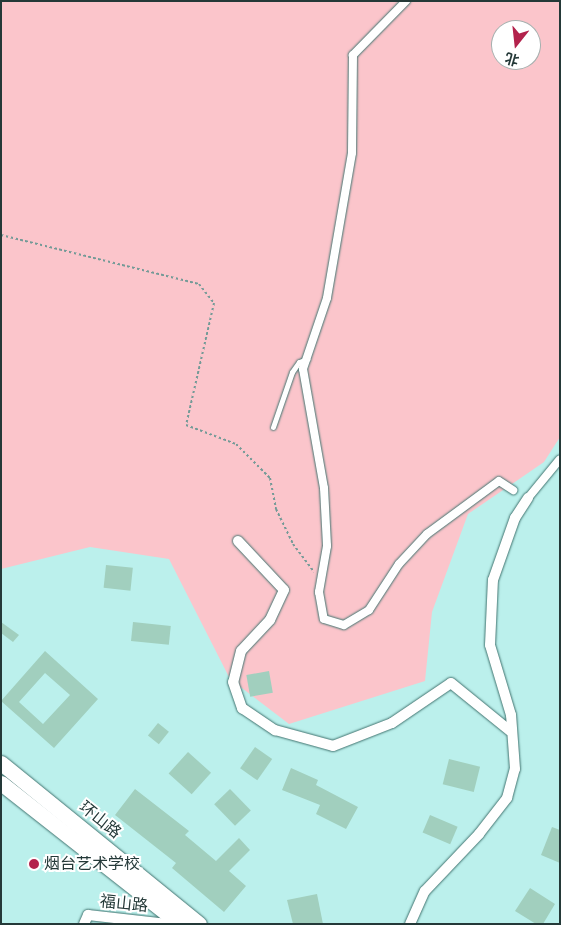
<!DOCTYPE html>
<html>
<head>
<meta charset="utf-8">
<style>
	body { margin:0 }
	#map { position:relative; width:561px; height:925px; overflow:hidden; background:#bbf0ec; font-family:"Source Sans 3","Noto Sans SC",sans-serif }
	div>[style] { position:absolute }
	.green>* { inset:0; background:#fbc5cb }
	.building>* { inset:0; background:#a1cfbe; transform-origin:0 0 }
	.path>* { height:2px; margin-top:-1px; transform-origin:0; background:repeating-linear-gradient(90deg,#749a97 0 2.5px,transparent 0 5px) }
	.roads { filter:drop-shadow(0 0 1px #427470) drop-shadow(0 0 1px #427470) }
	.service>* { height:5px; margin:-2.5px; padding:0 2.5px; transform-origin:2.5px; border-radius:2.5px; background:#fff }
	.pedestrian>* { height:8px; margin:-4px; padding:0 4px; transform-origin:4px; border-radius:4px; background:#fff }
	.minor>* { height:10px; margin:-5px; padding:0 5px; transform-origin:5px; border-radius:5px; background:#fff }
	.secondary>* { height:15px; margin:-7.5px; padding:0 7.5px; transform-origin:7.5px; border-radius:7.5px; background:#fff }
	.dots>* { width:14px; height:14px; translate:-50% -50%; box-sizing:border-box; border:2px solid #fff; border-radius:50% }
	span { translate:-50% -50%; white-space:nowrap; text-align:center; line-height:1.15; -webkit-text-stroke:4px #fff; paint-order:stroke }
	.street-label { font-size:16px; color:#243938 }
	.poi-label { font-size:16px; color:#243938 }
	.left { translate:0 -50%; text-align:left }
	.frame { position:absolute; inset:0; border:2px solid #243938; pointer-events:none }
	.north { position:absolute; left:491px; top:20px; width:50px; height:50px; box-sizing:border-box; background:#fff; border:1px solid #a7b0af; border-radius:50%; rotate:196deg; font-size:14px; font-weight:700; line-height:20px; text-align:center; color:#243938 }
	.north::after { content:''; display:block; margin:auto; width:18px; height:22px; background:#b3224c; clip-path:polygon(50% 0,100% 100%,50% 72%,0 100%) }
</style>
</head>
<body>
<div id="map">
	<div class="green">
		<i style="clip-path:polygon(evenodd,1px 1px,560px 1px,560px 437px,544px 462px,468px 514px,432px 612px,425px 681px,289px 724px,230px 679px,169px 559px,90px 547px,1px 569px,1px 1px,501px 30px,531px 30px,531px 60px,501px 60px,501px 30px)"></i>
	</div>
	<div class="building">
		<i style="left:106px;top:565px;width:27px;height:23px;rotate:6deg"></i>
		<i style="clip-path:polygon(1px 622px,19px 635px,13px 642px,1px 633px)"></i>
		<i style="left:133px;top:622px;width:38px;height:19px;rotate:6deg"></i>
		<i style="clip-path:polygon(evenodd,45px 651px,98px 699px,54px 748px,1px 701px,45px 651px,45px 673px,70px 695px,43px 724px,19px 702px,45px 673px)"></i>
		<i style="left:269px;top:671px;width:22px;height:23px;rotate:80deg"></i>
		<i style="left:158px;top:723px;width:14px;height:16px;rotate:39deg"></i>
		<i style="left:255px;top:747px;width:21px;height:26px;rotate:35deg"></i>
		<i style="left:188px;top:752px;width:31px;height:29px;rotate:42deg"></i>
		<i style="left:449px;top:759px;width:32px;height:26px;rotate:14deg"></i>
		<i style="clip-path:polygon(291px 768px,318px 780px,316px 785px,358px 807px,346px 829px,316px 814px,320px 805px,282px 790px)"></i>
		<i style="clip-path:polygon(135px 789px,189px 831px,185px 835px,216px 861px,239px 838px,250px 850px,229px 871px,246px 886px,224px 912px,172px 868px,176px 863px,115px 815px)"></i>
		<i style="left:230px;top:789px;width:30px;height:22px;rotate:46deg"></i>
		<i style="left:430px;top:815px;width:30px;height:19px;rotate:23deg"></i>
		<i style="clip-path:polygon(552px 827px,560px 830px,560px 863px,541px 855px)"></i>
		<i style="clip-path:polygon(530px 888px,555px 904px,543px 924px,536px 924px,515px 911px)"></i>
		<i style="clip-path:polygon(317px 894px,323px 924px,293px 924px,287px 900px)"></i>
	</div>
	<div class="path">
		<i style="left:1px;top:235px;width:204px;rotate:13.9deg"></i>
		<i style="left:199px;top:284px;width:24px;rotate:52deg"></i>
		<i style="left:214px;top:303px;width:125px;rotate:102.9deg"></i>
		<i style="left:186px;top:425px;width:53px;rotate:20.8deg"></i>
		<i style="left:236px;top:444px;width:48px;rotate:45deg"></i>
		<i style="left:270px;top:478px;width:32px;rotate:79deg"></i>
		<i style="left:276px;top:509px;width:39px;rotate:64deg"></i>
		<i style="left:293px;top:544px;width:35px;rotate:53deg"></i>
	</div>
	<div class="roads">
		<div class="service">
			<i style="left:273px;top:427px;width:58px;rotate:-70.9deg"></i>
			<i style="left:292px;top:372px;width:12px;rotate:-55deg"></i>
			<i style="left:299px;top:362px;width:9px;rotate:-21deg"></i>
		</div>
		<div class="pedestrian">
			<i style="left:406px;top:1px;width:76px;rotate:134.5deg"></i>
			<i style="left:353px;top:55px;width:98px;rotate:90.6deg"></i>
			<i style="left:352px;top:153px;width:147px;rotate:99.8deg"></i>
			<i style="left:327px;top:298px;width:75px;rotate:108.7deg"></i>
			<i style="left:303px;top:369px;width:121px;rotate:80deg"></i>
			<i style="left:324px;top:488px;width:58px;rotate:87deg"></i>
			<i style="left:327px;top:546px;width:47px;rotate:99.9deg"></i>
			<i style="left:319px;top:592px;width:27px;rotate:80deg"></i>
			<i style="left:324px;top:619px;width:21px;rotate:17deg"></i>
			<i style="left:344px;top:625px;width:29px;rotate:-31deg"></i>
			<i style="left:369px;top:610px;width:55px;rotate:-56.9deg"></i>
			<i style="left:399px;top:564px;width:41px;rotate:-47deg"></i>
			<i style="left:427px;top:534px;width:89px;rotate:-36.4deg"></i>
			<i style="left:499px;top:481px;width:17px;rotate:33deg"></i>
			<i style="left:528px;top:498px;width:50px;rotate:-50.6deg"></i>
		</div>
		<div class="minor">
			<i style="left:238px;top:541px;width:67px;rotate:46.8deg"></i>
			<i style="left:284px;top:590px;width:33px;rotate:115deg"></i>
			<i style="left:270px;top:620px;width:42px;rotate:133.1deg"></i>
			<i style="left:241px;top:651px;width:32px;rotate:104deg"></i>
			<i style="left:233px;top:682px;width:28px;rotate:71deg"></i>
			<i style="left:242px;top:708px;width:40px;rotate:34deg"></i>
			<i style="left:275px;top:730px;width:60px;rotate:15.4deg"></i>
			<i style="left:333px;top:746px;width:63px;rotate:-21.3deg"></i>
			<i style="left:392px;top:723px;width:71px;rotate:-34.1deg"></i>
			<i style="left:451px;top:683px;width:76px;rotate:39.1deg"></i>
			<i style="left:84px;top:924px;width:10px;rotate:-66deg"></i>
			<i style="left:88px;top:915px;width:80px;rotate:6.5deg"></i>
			<i style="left:410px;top:924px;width:36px;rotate:-66deg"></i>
			<i style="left:425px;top:891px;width:79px;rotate:-46.5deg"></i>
			<i style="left:479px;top:834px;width:46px;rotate:-52.1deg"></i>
			<i style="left:507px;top:798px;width:30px;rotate:-75deg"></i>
			<i style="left:515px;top:769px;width:54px;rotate:-94.2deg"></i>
			<i style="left:511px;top:715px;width:73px;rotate:-106.7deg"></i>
			<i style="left:490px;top:645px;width:65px;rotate:-87.4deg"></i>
			<i style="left:493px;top:580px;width:66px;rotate:-70.5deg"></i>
			<i style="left:515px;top:518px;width:24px;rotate:-57deg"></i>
		</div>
		<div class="secondary">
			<i style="left:1px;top:763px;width:255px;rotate:39.1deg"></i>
			<i style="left:1px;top:783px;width:228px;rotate:38.2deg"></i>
		</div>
	</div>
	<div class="dots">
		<i style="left:34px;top:864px;background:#b3224c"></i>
	</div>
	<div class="street-label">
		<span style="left:100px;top:820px;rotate:39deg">环山路</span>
		<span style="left:124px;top:904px;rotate:6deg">福山路</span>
	</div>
	<div class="poi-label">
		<span class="left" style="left:44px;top:864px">烟台艺术学校</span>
	</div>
	<div class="frame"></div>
	<div class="north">北</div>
</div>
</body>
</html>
